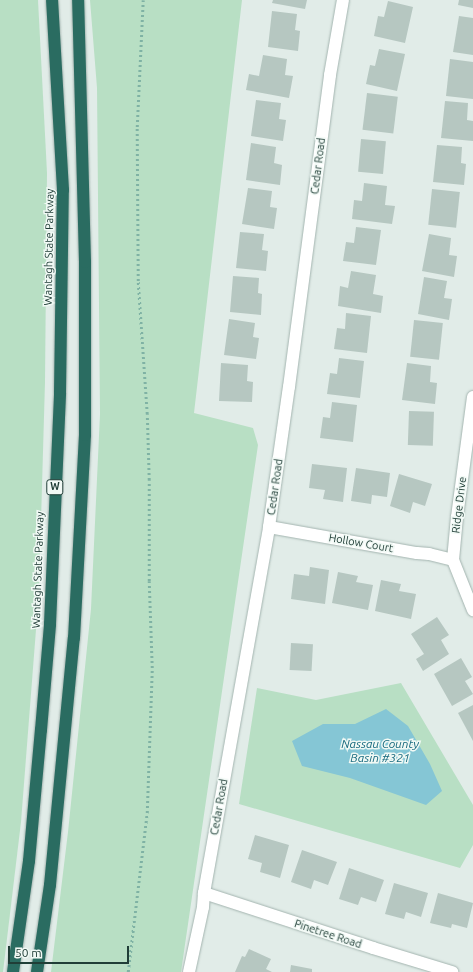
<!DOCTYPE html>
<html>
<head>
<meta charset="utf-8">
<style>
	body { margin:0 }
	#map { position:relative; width:473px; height:972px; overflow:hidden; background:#e1ece8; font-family:Ubuntu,sans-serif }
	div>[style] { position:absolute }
	.green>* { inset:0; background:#b8dfc4 }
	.water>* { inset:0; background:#85c6d5 }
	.building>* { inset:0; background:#b6c7c1; transform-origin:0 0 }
	.path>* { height:2.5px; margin-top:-1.25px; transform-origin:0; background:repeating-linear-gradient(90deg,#7fb2a4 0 2px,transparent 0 5px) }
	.roads { filter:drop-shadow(0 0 1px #a3b4af) drop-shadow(0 0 1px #a3b4af) }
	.street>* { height:12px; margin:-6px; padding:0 6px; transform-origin:6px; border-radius:6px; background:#fff }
	.highway>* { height:12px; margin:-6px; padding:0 6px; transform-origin:6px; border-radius:6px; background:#2a6c61 }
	span { translate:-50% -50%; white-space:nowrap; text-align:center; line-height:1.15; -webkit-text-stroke:3px #f1f9f5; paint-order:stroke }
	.shield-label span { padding:1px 3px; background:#f1f9f5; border:1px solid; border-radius:3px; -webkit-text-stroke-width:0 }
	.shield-label { font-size:10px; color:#203e37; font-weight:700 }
	.street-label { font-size:11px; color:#203e37 }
	.water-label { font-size:12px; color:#16697e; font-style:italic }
	.scale { position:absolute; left:8px; top:946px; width:121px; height:18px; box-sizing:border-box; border:2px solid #203e37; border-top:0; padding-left:5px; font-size:12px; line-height:14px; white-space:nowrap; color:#203e37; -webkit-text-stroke:3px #f1f9f5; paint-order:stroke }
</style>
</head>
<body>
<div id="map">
	<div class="green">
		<i style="clip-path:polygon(0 0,38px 0,47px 173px,45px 382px,39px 591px,21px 822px,3px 972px,0 972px)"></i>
		<i style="clip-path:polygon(90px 0,242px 0,194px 413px,253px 428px,258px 445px,181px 972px,51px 972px,68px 832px,91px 609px,100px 414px,97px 88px)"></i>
		<i style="clip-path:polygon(401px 683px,473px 805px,473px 845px,460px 868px,239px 804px,257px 688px,316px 700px)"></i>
	</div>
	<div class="water">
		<i style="clip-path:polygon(386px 709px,408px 726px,430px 764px,442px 791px,426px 805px,350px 778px,302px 766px,292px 741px,323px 724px,355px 724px)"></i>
	</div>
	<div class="building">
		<i style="clip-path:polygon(273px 0,307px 0,305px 9px,272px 3px)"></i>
		<i style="clip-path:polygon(459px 0,473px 0,473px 8px,458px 5px)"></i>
		<i style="clip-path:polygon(388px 1px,413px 7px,405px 43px,374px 36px,378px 16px,384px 17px)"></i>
		<i style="clip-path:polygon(272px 11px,297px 14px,295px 30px,300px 31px,298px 51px,268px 47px)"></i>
		<i style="clip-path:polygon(459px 16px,473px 18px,473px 55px,453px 52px)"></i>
		<i style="clip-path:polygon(379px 49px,405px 54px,397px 91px,366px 84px,370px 65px,375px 66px)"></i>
		<i style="clip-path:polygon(263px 55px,287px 59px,285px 75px,293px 76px,289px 98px,246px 90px,249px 74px,259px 76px)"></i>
		<i style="clip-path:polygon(450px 59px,473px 62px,473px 99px,446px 96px)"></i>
		<i style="left:367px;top:93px;width:31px;height:37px;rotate:7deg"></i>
		<i style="clip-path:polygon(256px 100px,281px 103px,279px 119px,286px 120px,283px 141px,251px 136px)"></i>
		<i style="clip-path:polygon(445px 101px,468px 103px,467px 120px,473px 121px,473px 141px,441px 138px)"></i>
		<i style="left:361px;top:139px;width:25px;height:33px;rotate:5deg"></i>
		<i style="clip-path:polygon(251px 143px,276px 147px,274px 163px,282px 165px,280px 185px,246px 180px)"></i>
		<i style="clip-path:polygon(437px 145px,462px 147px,461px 163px,466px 164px,464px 185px,433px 182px)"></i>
		<i style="clip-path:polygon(364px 183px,387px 186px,385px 205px,395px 206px,392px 224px,352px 219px,354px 200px,362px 201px)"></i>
		<i style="clip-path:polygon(248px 188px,272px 191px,270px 207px,277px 208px,274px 229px,242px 224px)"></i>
		<i style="left:432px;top:189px;width:28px;height:36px;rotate:6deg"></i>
		<i style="clip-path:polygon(356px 227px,381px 230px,376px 265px,343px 261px,346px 242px,354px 243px)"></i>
		<i style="clip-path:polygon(240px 232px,264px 234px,262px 250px,268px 251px,266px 271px,236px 268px)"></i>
		<i style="clip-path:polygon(429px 234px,451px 238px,449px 255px,457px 256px,454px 277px,422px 271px)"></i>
		<i style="clip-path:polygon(351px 271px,376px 275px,373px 294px,383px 296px,381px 313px,338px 306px,340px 286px,348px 288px)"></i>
		<i style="clip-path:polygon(233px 276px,259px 278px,258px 293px,262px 294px,261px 315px,230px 312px)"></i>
		<i style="clip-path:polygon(424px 277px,447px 281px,444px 298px,452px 299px,449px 320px,418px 314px)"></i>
		<i style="clip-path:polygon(346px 313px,371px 316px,367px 353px,334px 349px,337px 328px,345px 329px)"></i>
		<i style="clip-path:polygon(229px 319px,255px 323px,253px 337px,259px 338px,256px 359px,224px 355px)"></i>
		<i style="left:414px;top:320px;width:29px;height:37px;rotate:6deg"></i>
		<i style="clip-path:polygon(339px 358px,364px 361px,360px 398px,327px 394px,330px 373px,337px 374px)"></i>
		<i style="clip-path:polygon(221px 363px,248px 365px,247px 381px,253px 382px,252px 402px,219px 401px)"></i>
		<i style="clip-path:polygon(407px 363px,431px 366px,430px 382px,437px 383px,435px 404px,402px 400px)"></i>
		<i style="clip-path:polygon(332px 402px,357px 405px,353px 442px,320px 438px,323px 417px,330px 418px)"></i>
		<i style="left:409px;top:411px;width:25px;height:34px;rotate:2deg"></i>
		<i style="clip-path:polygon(312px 464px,347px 468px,343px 502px,323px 499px,325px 490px,309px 488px)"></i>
		<i style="clip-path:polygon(356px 468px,390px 473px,387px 497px,372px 495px,371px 504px,351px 501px)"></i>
		<i style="clip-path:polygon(399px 474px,432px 484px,425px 506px,413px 502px,410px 513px,390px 506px)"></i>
		<i style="clip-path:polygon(310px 567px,329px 570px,325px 604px,291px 599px,294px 574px,309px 576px)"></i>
		<i style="clip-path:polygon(338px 572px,358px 576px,356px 582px,373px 585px,368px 610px,332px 603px)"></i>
		<i style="clip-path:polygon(381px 580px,401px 584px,399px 591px,416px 594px,411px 619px,375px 611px)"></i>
		<i style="clip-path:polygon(437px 617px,449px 635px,441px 640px,449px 654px,423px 671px,416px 659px,424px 654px,411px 634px)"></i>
		<i style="left:291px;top:643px;width:22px;height:27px;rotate:3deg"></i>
		<i style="clip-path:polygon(461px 658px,472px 677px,465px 681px,473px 694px,452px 706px,434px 674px)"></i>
		<i style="clip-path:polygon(473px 705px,473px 741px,458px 713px)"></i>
		<i style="clip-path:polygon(255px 835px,289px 845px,280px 878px,260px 872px,262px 863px,248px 859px)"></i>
		<i style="clip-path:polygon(302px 850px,337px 862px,328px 885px,314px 880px,311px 889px,291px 882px)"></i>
		<i style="clip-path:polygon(349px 868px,384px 880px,376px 902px,361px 897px,358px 905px,339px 899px)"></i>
		<i style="clip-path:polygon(394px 883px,428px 893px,421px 917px,406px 912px,404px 919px,385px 914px)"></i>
		<i style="clip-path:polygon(438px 893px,473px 903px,467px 928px,452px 924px,451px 928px,430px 923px)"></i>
		<i style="clip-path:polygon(249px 949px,271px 959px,266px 969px,272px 972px,235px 972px,242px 956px,245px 957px)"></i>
		<i style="clip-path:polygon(291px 965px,312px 969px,312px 972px,290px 972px)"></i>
	</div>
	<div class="path">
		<i style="left:128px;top:972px;width:160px;rotate:-83.2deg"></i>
		<i style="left:147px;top:813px;width:145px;rotate:-88deg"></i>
		<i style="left:152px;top:668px;width:87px;rotate:-92deg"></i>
		<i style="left:149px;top:581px;width:101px;rotate:-90deg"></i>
		<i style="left:149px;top:480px;width:66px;rotate:-91.7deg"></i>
		<i style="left:147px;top:414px;width:133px;rotate:-93.9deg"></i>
		<i style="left:138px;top:281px;width:154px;rotate:-90.4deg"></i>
		<i style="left:137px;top:127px;width:127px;rotate:-87.3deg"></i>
	</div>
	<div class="roads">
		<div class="street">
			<i style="left:473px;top:397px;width:121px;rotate:97.6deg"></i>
			<i style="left:457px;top:517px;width:43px;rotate:95.3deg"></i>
			<i style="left:453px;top:560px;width:54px;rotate:68.2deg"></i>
			<i style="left:269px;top:527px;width:150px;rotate:10deg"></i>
			<i style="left:417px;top:553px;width:12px;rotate:5deg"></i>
			<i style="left:429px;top:554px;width:25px;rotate:14deg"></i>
			<i style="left:204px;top:893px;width:178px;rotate:18deg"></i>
			<i style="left:373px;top:948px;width:83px;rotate:16.9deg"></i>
			<i style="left:189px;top:972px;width:66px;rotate:-77.8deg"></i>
			<i style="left:203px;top:907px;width:14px;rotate:-86deg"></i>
			<i style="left:204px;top:893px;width:372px;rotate:-79.9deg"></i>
			<i style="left:269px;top:527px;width:141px;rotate:-81.9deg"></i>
			<i style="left:289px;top:387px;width:315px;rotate:-82.5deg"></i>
			<i style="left:330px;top:75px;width:76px;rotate:-80.2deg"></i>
		</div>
		<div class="highway">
			<i style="left:13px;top:972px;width:112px;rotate:-81.8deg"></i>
			<i style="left:29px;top:861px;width:132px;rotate:-84.8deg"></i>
			<i style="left:41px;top:730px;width:106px;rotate:-85.1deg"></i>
			<i style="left:50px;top:624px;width:231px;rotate:-87.5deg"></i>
			<i style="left:60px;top:393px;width:203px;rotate:-89.2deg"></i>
			<i style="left:63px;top:190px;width:190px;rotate:-93.3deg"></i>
			<i style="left:37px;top:972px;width:88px;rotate:-81.5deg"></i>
			<i style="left:50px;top:885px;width:248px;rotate:-84.5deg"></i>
			<i style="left:74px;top:638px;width:203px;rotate:-86.9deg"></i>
			<i style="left:85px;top:435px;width:173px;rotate:-90deg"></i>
			<i style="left:85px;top:262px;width:262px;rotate:-91.5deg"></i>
		</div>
	</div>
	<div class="shield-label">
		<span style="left:55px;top:487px">W</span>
	</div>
	<div class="street-label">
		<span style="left:318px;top:166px;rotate:-83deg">Cedar Road</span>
		<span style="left:49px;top:247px;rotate:-89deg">Wantagh State Parkway</span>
		<span style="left:275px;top:487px;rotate:-82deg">Cedar Road</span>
		<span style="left:459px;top:505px;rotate:-83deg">Ridge Drive</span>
		<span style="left:361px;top:543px;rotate:10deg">Hollow Court</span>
		<span style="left:38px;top:570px;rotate:-88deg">Wantagh State Parkway</span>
		<span style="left:219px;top:807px;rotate:-80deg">Cedar Road</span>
		<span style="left:328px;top:934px;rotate:18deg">Pinetree Road</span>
	</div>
	<div class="water-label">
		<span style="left:380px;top:751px">Nassau County<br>Basin #321</span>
	</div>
	<div class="scale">50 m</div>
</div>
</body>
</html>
